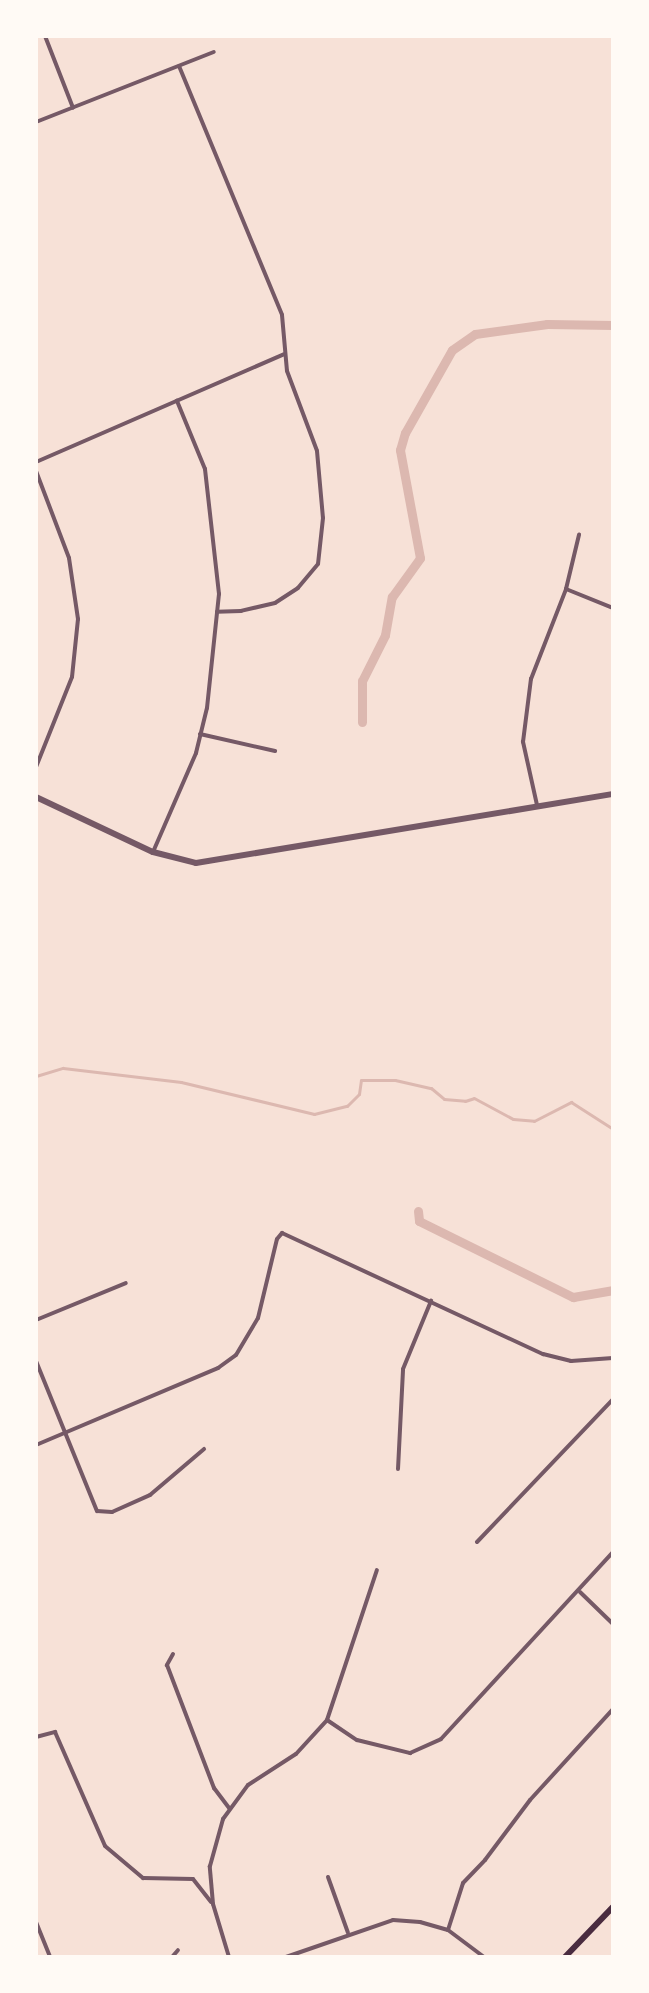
<!DOCTYPE html>
<html>
<head>
<meta charset="utf-8">
<style>
	body { margin:0 }
	#map { position:relative; width:649px; height:1993px; overflow:hidden; background:#f7e1d7; font-family:Figtree,sans-serif }
	div>[style] { position:absolute }
	.stream>* { height:3px; margin:-1.5px; padding:0 1.5px; transform-origin:1.5px; border-radius:1.5px; background:#dcb8b0 }
	.canal>* { height:9px; margin:-4.5px; padding:0 4.5px; transform-origin:4.5px; border-radius:4.5px; background:#dcb8b0 }
	.minor>* { height:4px; margin:-2px; padding:0 2px; transform-origin:2px; border-radius:2px; background:#755966 }
	.tertiary>* { height:6px; margin:-3px; padding:0 3px; transform-origin:3px; border-radius:3px; background:#755966 }
	.secondary>* { height:6px; margin:-3px; padding:0 3px; transform-origin:3px; border-radius:3px; background:#4a2c40 }
	span { translate:-50% -50%; white-space:nowrap; text-align:center; line-height:1.15; -webkit-text-stroke:7px #fffaf5; paint-order:stroke }
	.frame { position:absolute; inset:0; border:38px solid #fffaf5; pointer-events:none }
</style>
</head>
<body>
<div id="map">
	<div class="stream">
		<i style="left:36px;top:1076px;width:28px;rotate:-17deg"></i>
		<i style="left:63px;top:1068px;width:119px;rotate:6.8deg"></i>
		<i style="left:181px;top:1082px;width:137px;rotate:13.5deg"></i>
		<i style="left:314px;top:1114px;width:34px;rotate:-14deg"></i>
		<i style="left:347px;top:1106px;width:17px;rotate:-45deg"></i>
		<i style="left:359px;top:1094px;width:14px;rotate:-82deg"></i>
		<i style="left:361px;top:1080px;width:34px"></i>
		<i style="left:395px;top:1080px;width:37px;rotate:13deg"></i>
		<i style="left:431px;top:1088px;width:17px;rotate:40deg"></i>
		<i style="left:444px;top:1099px;width:21px;rotate:5deg"></i>
		<i style="left:465px;top:1101px;width:9px;rotate:-18deg"></i>
		<i style="left:474px;top:1098px;width:44px;rotate:28.3deg"></i>
		<i style="left:513px;top:1119px;width:21px;rotate:5deg"></i>
		<i style="left:534px;top:1121px;width:42px;rotate:-27.2deg"></i>
		<i style="left:571px;top:1102px;width:50px;rotate:32.7deg"></i>
	</div>
	<div class="canal">
		<i style="left:362px;top:722px;width:41px;rotate:-90deg"></i>
		<i style="left:362px;top:681px;width:51px;rotate:-63.4deg"></i>
		<i style="left:385px;top:635px;width:39px;rotate:-80deg"></i>
		<i style="left:392px;top:597px;width:48px;rotate:-54.3deg"></i>
		<i style="left:420px;top:558px;width:110px;rotate:-100.5deg"></i>
		<i style="left:400px;top:450px;width:18px;rotate:-74deg"></i>
		<i style="left:405px;top:433px;width:95px;rotate:-60.5deg"></i>
		<i style="left:452px;top:350px;width:28px;rotate:-35deg"></i>
		<i style="left:475px;top:334px;width:73px;rotate:-7.9deg"></i>
		<i style="left:547px;top:324px;width:66px;rotate:0.9deg"></i>
		<i style="left:418px;top:1211px;width:10px;rotate:84deg"></i>
		<i style="left:419px;top:1221px;width:172px;rotate:26.3deg"></i>
		<i style="left:573px;top:1297px;width:41px;rotate:-9.9deg"></i>
	</div>
	<div class="minor">
		<i style="left:45px;top:36px;width:77px;rotate:68.7deg"></i>
		<i style="left:179px;top:66px;width:269px;rotate:67.5deg"></i>
		<i style="left:282px;top:315px;width:56px;rotate:84.9deg"></i>
		<i style="left:287px;top:371px;width:85px;rotate:69.4deg"></i>
		<i style="left:317px;top:451px;width:67px;rotate:84.9deg"></i>
		<i style="left:323px;top:518px;width:46px;rotate:96.2deg"></i>
		<i style="left:318px;top:564px;width:31px;rotate:130deg"></i>
		<i style="left:298px;top:588px;width:27px;rotate:147deg"></i>
		<i style="left:275px;top:603px;width:35px;rotate:167deg"></i>
		<i style="left:241px;top:611px;width:24px;rotate:178deg"></i>
		<i style="left:36px;top:122px;width:191px;rotate:-21.5deg"></i>
		<i style="left:36px;top:462px;width:270px;rotate:-23.5deg"></i>
		<i style="left:36px;top:471px;width:93px;rotate:69.2deg"></i>
		<i style="left:69px;top:558px;width:62px;rotate:81.6deg"></i>
		<i style="left:78px;top:619px;width:58px;rotate:95.9deg"></i>
		<i style="left:72px;top:677px;width:97px;rotate:111.8deg"></i>
		<i style="left:566px;top:589px;width:56px;rotate:-76.5deg"></i>
		<i style="left:200px;top:734px;width:77px;rotate:12.8deg"></i>
		<i style="left:537px;top:805px;width:65px;rotate:-102.5deg"></i>
		<i style="left:523px;top:742px;width:64px;rotate:-82.8deg"></i>
		<i style="left:531px;top:679px;width:97px;rotate:-68.7deg"></i>
		<i style="left:566px;top:589px;width:51px;rotate:22deg"></i>
		<i style="left:153px;top:852px;width:108px;rotate:-66.5deg"></i>
		<i style="left:196px;top:753px;width:46px;rotate:-76.3deg"></i>
		<i style="left:207px;top:708px;width:115px;rotate:-84deg"></i>
		<i style="left:219px;top:594px;width:126px;rotate:-96.4deg"></i>
		<i style="left:205px;top:469px;width:74px;rotate:-112.4deg"></i>
		<i style="left:36px;top:1320px;width:97px;rotate:-22.3deg"></i>
		<i style="left:36px;top:1361px;width:162px;rotate:67.9deg"></i>
		<i style="left:97px;top:1511px;width:15px;rotate:4deg"></i>
		<i style="left:112px;top:1512px;width:42px;rotate:-24.1deg"></i>
		<i style="left:150px;top:1495px;width:71px;rotate:-40.4deg"></i>
		<i style="left:36px;top:1445px;width:198px;rotate:-22.9deg"></i>
		<i style="left:218px;top:1368px;width:22px;rotate:-36deg"></i>
		<i style="left:236px;top:1355px;width:43px;rotate:-59.3deg"></i>
		<i style="left:258px;top:1318px;width:81px;rotate:-76.5deg"></i>
		<i style="left:277px;top:1239px;width:8px;rotate:-50deg"></i>
		<i style="left:282px;top:1233px;width:288px;rotate:24.9deg"></i>
		<i style="left:543px;top:1354px;width:29px;rotate:14deg"></i>
		<i style="left:571px;top:1361px;width:42px;rotate:-4.1deg"></i>
		<i style="left:398px;top:1469px;width:100px;rotate:-87.1deg"></i>
		<i style="left:403px;top:1369px;width:74px;rotate:-67.6deg"></i>
		<i style="left:477px;top:1542px;width:197px;rotate:-46.4deg"></i>
		<i style="left:580px;top:1592px;width:46px;rotate:44.1deg"></i>
		<i style="left:173px;top:1654px;width:13px;rotate:119deg"></i>
		<i style="left:167px;top:1665px;width:132px;rotate:69.1deg"></i>
		<i style="left:214px;top:1788px;width:26px;rotate:53deg"></i>
		<i style="left:327px;top:1720px;width:36px;rotate:34deg"></i>
		<i style="left:357px;top:1740px;width:55px;rotate:13.8deg"></i>
		<i style="left:410px;top:1753px;width:34px;rotate:-24deg"></i>
		<i style="left:441px;top:1739px;width:254px;rotate:-47.4deg"></i>
		<i style="left:36px;top:1737px;width:20px;rotate:-15deg"></i>
		<i style="left:55px;top:1732px;width:124px;rotate:66.3deg"></i>
		<i style="left:105px;top:1846px;width:50px;rotate:40.1deg"></i>
		<i style="left:143px;top:1878px;width:50px;rotate:1.1deg"></i>
		<i style="left:193px;top:1879px;width:29px;rotate:52deg"></i>
		<i style="left:328px;top:1877px;width:59px;rotate:70.3deg"></i>
		<i style="left:36px;top:1922px;width:38px;rotate:68deg"></i>
		<i style="left:448px;top:1930px;width:49px;rotate:-72.3deg"></i>
		<i style="left:463px;top:1883px;width:32px;rotate:-46deg"></i>
		<i style="left:485px;top:1860px;width:75px;rotate:-53.1deg"></i>
		<i style="left:530px;top:1800px;width:123px;rotate:-47.6deg"></i>
		<i style="left:172px;top:1957px;width:9px;rotate:-49deg"></i>
		<i style="left:229px;top:1957px;width:55px;rotate:-106.8deg"></i>
		<i style="left:213px;top:1904px;width:38px;rotate:-95deg"></i>
		<i style="left:210px;top:1866px;width:49px;rotate:-74.5deg"></i>
		<i style="left:223px;top:1819px;width:42px;rotate:-53.7deg"></i>
		<i style="left:248px;top:1785px;width:57px;rotate:-32.9deg"></i>
		<i style="left:296px;top:1754px;width:46px;rotate:-47.6deg"></i>
		<i style="left:327px;top:1720px;width:158px;rotate:-71.6deg"></i>
		<i style="left:286px;top:1957px;width:113px;rotate:-19.1deg"></i>
		<i style="left:393px;top:1920px;width:27px;rotate:4deg"></i>
		<i style="left:420px;top:1922px;width:29px;rotate:16deg"></i>
		<i style="left:448px;top:1930px;width:45px;rotate:36.9deg"></i>
	</div>
	<div class="tertiary">
		<i style="left:36px;top:797px;width:129px;rotate:25.2deg"></i>
		<i style="left:153px;top:852px;width:44px;rotate:14.3deg"></i>
		<i style="left:196px;top:863px;width:423px;rotate:-9.4deg"></i>
	</div>
	<div class="secondary">
		<i style="left:565px;top:1957px;width:69px;rotate:-46.2deg"></i>
	</div>
	<div class="frame"></div>
</div>
</body>
</html>
